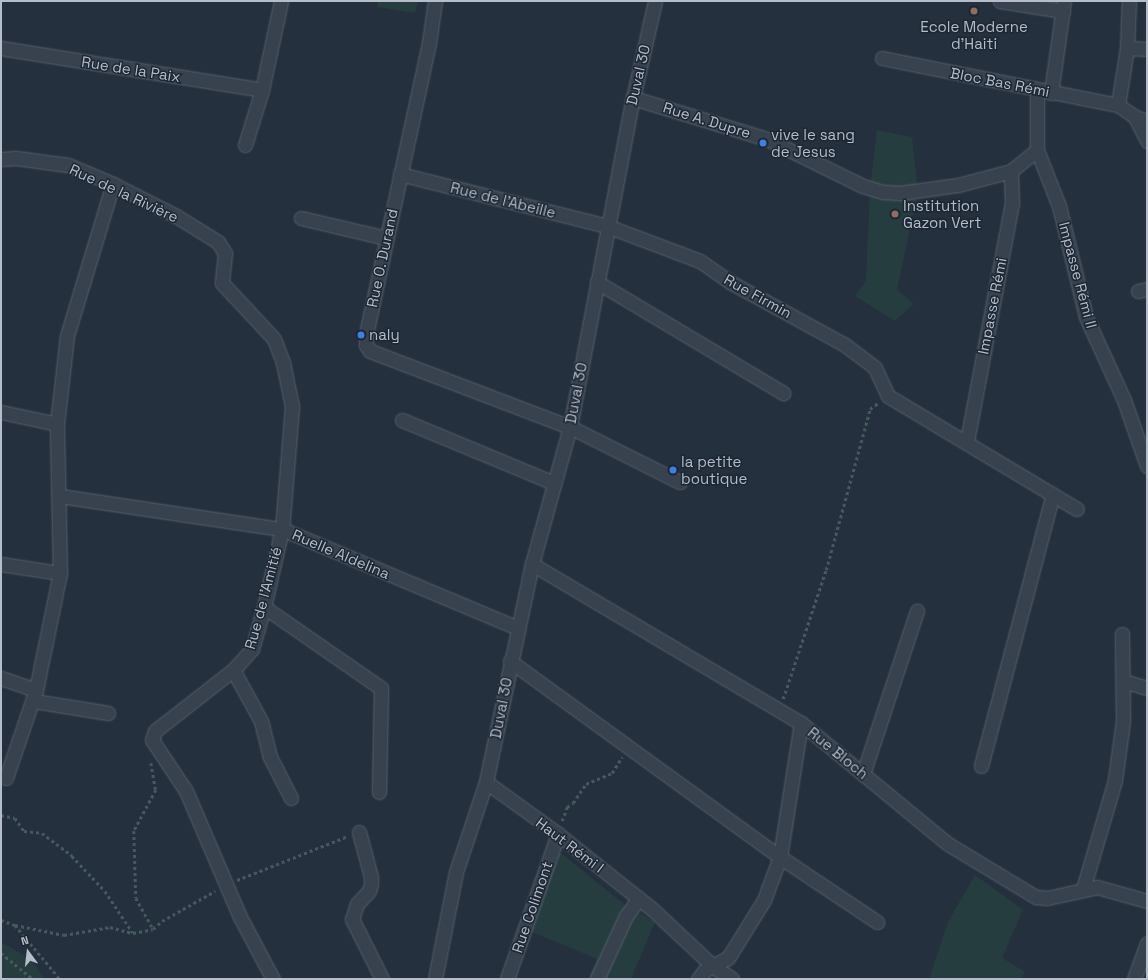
<!DOCTYPE html>
<html>
<head>
<meta charset="utf-8">
<style>
	body { margin:0 }
	#map { position:relative; width:1148px; height:980px; overflow:hidden; background:#24303e; font-family:"Space Grotesk",sans-serif }
	div>[style] { position:absolute }
	.green>* { inset:0; background:#263d3f }
	.path>* { height:2.5px; margin-top:-1.25px; transform-origin:0; background:repeating-linear-gradient(90deg,#445a5c 0 3px,transparent 0 6px) }
	.roads { filter:drop-shadow(0 0 1px #56606c) drop-shadow(0 0 1px #56606c) }
	.minor>* { height:13px; margin:-6.5px; padding:0 6.5px; transform-origin:6.5px; border-radius:6.5px; background:#38424e }
	.dots>* { width:11px; height:11px; translate:-50% -50%; box-sizing:border-box; border:2px solid #1d2733; border-radius:50% }
	span { translate:-50% -50%; white-space:nowrap; text-align:center; line-height:1.15; -webkit-text-stroke:3px #1d2733; paint-order:stroke }
	.poi-label { font-size:15px; color:#b4bdc9 }
	.left { translate:0 -50%; text-align:left }
	.street-label { font-size:15px; color:#b4bdc9 }
	.frame { position:absolute; inset:0; border:2px solid #b4bdc9; pointer-events:none }
	.north { position:absolute; left:8px; top:932px; width:40px; height:40px; -webkit-text-stroke:3px #1d2733; paint-order:stroke; rotate:345deg; font-size:11px; font-weight:700; line-height:16px; text-align:center; color:#b4bdc9 }
	.north::after { content:''; display:block; margin:auto; width:14px; height:18px; background:#b4bdc9; clip-path:polygon(50% 0,100% 100%,50% 72%,0 100%) }
</style>
</head>
<body>
<div id="map">
	<div class="green">
		<i style="clip-path:polygon(378px 1px,418px 1px,415px 13px,377px 7px)"></i>
		<i style="clip-path:polygon(877px 130px,912px 137px,918px 191px,897px 290px,914px 304px,895px 321px,855px 296px,866px 281px,870px 189px)"></i>
		<i style="clip-path:polygon(556px 849px,625px 905px,655px 922px,631px 979px,588px 979px,597px 959px,525px 929px)"></i>
		<i style="clip-path:polygon(975px 875px,1023px 910px,1002px 958px,1025px 972px,1020px 979px,929px 979px,948px 922px)"></i>
		<i style="clip-path:polygon(1px 942px,32px 960px,44px 979px,1px 979px)"></i>
	</div>
	<div class="path">
		<i style="left:783px;top:699px;width:136px;rotate:-71.6deg"></i>
		<i style="left:826px;top:570px;width:167px;rotate:-74.7deg"></i>
		<i style="left:870px;top:409px;width:10px;rotate:-37deg"></i>
		<i style="left:151px;top:763px;width:27px;rotate:80deg"></i>
		<i style="left:156px;top:790px;width:47px;rotate:118.2deg"></i>
		<i style="left:134px;top:831px;width:67px;rotate:88.3deg"></i>
		<i style="left:136px;top:898px;width:35px;rotate:61deg"></i>
		<i style="left:1px;top:815px;width:14px;rotate:12deg"></i>
		<i style="left:15px;top:818px;width:16px;rotate:55deg"></i>
		<i style="left:24px;top:831px;width:18px;rotate:6deg"></i>
		<i style="left:42px;top:833px;width:38px;rotate:37deg"></i>
		<i style="left:72px;top:856px;width:48px;rotate:46.7deg"></i>
		<i style="left:105px;top:891px;width:50px;rotate:56.3deg"></i>
		<i style="left:562px;top:821px;width:15px;rotate:-70deg"></i>
		<i style="left:567px;top:807px;width:7px;rotate:-34deg"></i>
		<i style="left:573px;top:803px;width:23px;rotate:-56deg"></i>
		<i style="left:586px;top:784px;width:28px;rotate:-23deg"></i>
		<i style="left:612px;top:773px;width:19px;rotate:-58deg"></i>
		<i style="left:237px;top:880px;width:119px;rotate:-21.6deg"></i>
		<i style="left:1px;top:920px;width:15px;rotate:20deg"></i>
		<i style="left:15px;top:925px;width:70px;rotate:50.2deg"></i>
		<i style="left:15px;top:925px;width:50px;rotate:11.5deg"></i>
		<i style="left:64px;top:935px;width:47px;rotate:-9.9deg"></i>
		<i style="left:110px;top:927px;width:24px;rotate:15deg"></i>
		<i style="left:133px;top:933px;width:20px;rotate:-11deg"></i>
		<i style="left:153px;top:929px;width:12px;rotate:-42deg"></i>
		<i style="left:162px;top:921px;width:61px;rotate:-29.5deg"></i>
		<i style="left:1px;top:953px;width:41px;rotate:39.1deg"></i>
	</div>
	<div class="roads">
		<div class="minor">
			<i style="left:435px;top:1px;width:42px;rotate:98.1deg"></i>
			<i style="left:429px;top:43px;width:299px;rotate:102.2deg"></i>
			<i style="left:366px;top:335px;width:10px;rotate:90deg"></i>
			<i style="left:366px;top:345px;width:7px;rotate:56deg"></i>
			<i style="left:370px;top:351px;width:214px;rotate:20.8deg"></i>
			<i style="left:570px;top:427px;width:123px;rotate:26.6deg"></i>
			<i style="left:1000px;top:1px;width:64px;rotate:9deg"></i>
			<i style="left:1px;top:48px;width:264px;rotate:9.1deg"></i>
			<i style="left:1127px;top:48px;width:20px;rotate:3deg"></i>
			<i style="left:882px;top:58px;width:241px;rotate:11.3deg"></i>
			<i style="left:1118px;top:105px;width:21px;rotate:35deg"></i>
			<i style="left:1135px;top:117px;width:13px;rotate:18deg"></i>
			<i style="left:1051px;top:93px;width:93px;rotate:-82deg"></i>
			<i style="left:633px;top:98px;width:140px;rotate:17deg"></i>
			<i style="left:767px;top:139px;width:107px;rotate:26.1deg"></i>
			<i style="left:863px;top:186px;width:21px;rotate:17deg"></i>
			<i style="left:883px;top:192px;width:17px;rotate:3deg"></i>
			<i style="left:900px;top:193px;width:59px;rotate:-7.9deg"></i>
			<i style="left:958px;top:185px;width:55px;rotate:-14.8deg"></i>
			<i style="left:1011px;top:171px;width:33px;rotate:-39deg"></i>
			<i style="left:1037px;top:150px;width:60px;rotate:-90deg"></i>
			<i style="left:1118px;top:105px;width:58px;rotate:-81deg"></i>
			<i style="left:1127px;top:48px;width:47px;rotate:-87.6deg"></i>
			<i style="left:1135px;top:117px;width:27px;rotate:63deg"></i>
			<i style="left:245px;top:145px;width:58px;rotate:-72.8deg"></i>
			<i style="left:262px;top:90px;width:91px;rotate:-77.9deg"></i>
			<i style="left:1037px;top:150px;width:60px;rotate:68.6deg"></i>
			<i style="left:1059px;top:206px;width:114px;rotate:76.3deg"></i>
			<i style="left:1086px;top:317px;width:91px;rotate:65.4deg"></i>
			<i style="left:1124px;top:400px;width:70px;rotate:70.8deg"></i>
			<i style="left:1px;top:159px;width:15px;rotate:-4deg"></i>
			<i style="left:16px;top:158px;width:52px;rotate:7.7deg"></i>
			<i style="left:68px;top:165px;width:49px;rotate:22.9deg"></i>
			<i style="left:113px;top:184px;width:71px;rotate:26.9deg"></i>
			<i style="left:176px;top:216px;width:49px;rotate:31.8deg"></i>
			<i style="left:218px;top:242px;width:13px;rotate:58deg"></i>
			<i style="left:225px;top:253px;width:30px;rotate:96deg"></i>
			<i style="left:222px;top:283px;width:76px;rotate:47.1deg"></i>
			<i style="left:274px;top:339px;width:26px;rotate:69deg"></i>
			<i style="left:283px;top:363px;width:44px;rotate:78.2deg"></i>
			<i style="left:292px;top:406px;width:123px;rotate:94.6deg"></i>
			<i style="left:282px;top:529px;width:80px;rotate:103deg"></i>
			<i style="left:264px;top:607px;width:44px;rotate:105.9deg"></i>
			<i style="left:252px;top:649px;width:28px;rotate:132deg"></i>
			<i style="left:233px;top:670px;width:99px;rotate:142deg"></i>
			<i style="left:155px;top:731px;width:9px;rotate:108deg"></i>
			<i style="left:152px;top:740px;width:61px;rotate:56.3deg"></i>
			<i style="left:186px;top:791px;width:137px;rotate:66.8deg"></i>
			<i style="left:240px;top:917px;width:70px;rotate:62deg"></i>
			<i style="left:400px;top:174px;width:213px;rotate:14.1deg"></i>
			<i style="left:607px;top:226px;width:99px;rotate:20.6deg"></i>
			<i style="left:700px;top:261px;width:37px;rotate:35deg"></i>
			<i style="left:730px;top:282px;width:131px;rotate:28.7deg"></i>
			<i style="left:845px;top:345px;width:38px;rotate:37deg"></i>
			<i style="left:875px;top:368px;width:31px;rotate:65deg"></i>
			<i style="left:888px;top:396px;width:220px;rotate:30.9deg"></i>
			<i style="left:301px;top:218px;width:87px;rotate:13.2deg"></i>
			<i style="left:597px;top:282px;width:217px;rotate:30.8deg"></i>
			<i style="left:1138px;top:291px;width:9px;rotate:-13deg"></i>
			<i style="left:1px;top:412px;width:57px;rotate:12.1deg"></i>
			<i style="left:402px;top:420px;width:165px;rotate:22.5deg"></i>
			<i style="left:967px;top:441px;width:242px;rotate:-79.3deg"></i>
			<i style="left:1012px;top:203px;width:32px;rotate:-92deg"></i>
			<i style="left:60px;top:496px;width:224px;rotate:8.5deg"></i>
			<i style="left:282px;top:529px;width:255px;rotate:22.8deg"></i>
			<i style="left:1px;top:564px;width:60px;rotate:8.7deg"></i>
			<i style="left:532px;top:564px;width:312px;rotate:30.6deg"></i>
			<i style="left:801px;top:723px;width:190px;rotate:39.5deg"></i>
			<i style="left:948px;top:844px;width:103px;rotate:31.1deg"></i>
			<i style="left:1036px;top:897px;width:11px;rotate:5deg"></i>
			<i style="left:1047px;top:898px;width:51px;rotate:-12.4deg"></i>
			<i style="left:1097px;top:887px;width:52px;rotate:15.6deg"></i>
			<i style="left:264px;top:607px;width:142px;rotate:34.7deg"></i>
			<i style="left:381px;top:688px;width:104px;rotate:91.1deg"></i>
			<i style="left:510px;top:661px;width:334px;rotate:36deg"></i>
			<i style="left:780px;top:857px;width:117px;rotate:33.8deg"></i>
			<i style="left:233px;top:670px;width:58px;rotate:61.2deg"></i>
			<i style="left:261px;top:721px;width:37px;rotate:76deg"></i>
			<i style="left:270px;top:757px;width:46px;rotate:62.9deg"></i>
			<i style="left:1px;top:678px;width:37px;rotate:19deg"></i>
			<i style="left:36px;top:690px;width:119px;rotate:-78.4deg"></i>
			<i style="left:60px;top:573px;width:149px;rotate:-91.2deg"></i>
			<i style="left:57px;top:424px;width:89px;rotate:-83.5deg"></i>
			<i style="left:67px;top:336px;width:159px;rotate:-73.2deg"></i>
			<i style="left:1123px;top:681px;width:25px;rotate:16deg"></i>
			<i style="left:34px;top:701px;width:75px;rotate:9.2deg"></i>
			<i style="left:981px;top:766px;width:281px;rotate:-75.2deg"></i>
			<i style="left:863px;top:774px;width:172px;rotate:-71.7deg"></i>
			<i style="left:6px;top:778px;width:93px;rotate:-71.2deg"></i>
			<i style="left:486px;top:782px;width:89px;rotate:35.8deg"></i>
			<i style="left:558px;top:834px;width:120px;rotate:38.6deg"></i>
			<i style="left:652px;top:909px;width:83px;rotate:43.1deg"></i>
			<i style="left:713px;top:966px;width:23px;rotate:34deg"></i>
			<i style="left:359px;top:832px;width:47px;rotate:75.1deg"></i>
			<i style="left:371px;top:877px;width:7px;rotate:90deg"></i>
			<i style="left:371px;top:884px;width:7px;rotate:106deg"></i>
			<i style="left:369px;top:891px;width:18px;rotate:133deg"></i>
			<i style="left:357px;top:904px;width:16px;rotate:108deg"></i>
			<i style="left:352px;top:919px;width:67px;rotate:63.4deg"></i>
			<i style="left:1083px;top:889px;width:114px;rotate:-73.6deg"></i>
			<i style="left:1115px;top:780px;width:60px;rotate:-82.3deg"></i>
			<i style="left:1123px;top:721px;width:87px;rotate:-90.7deg"></i>
			<i style="left:435px;top:979px;width:109px;rotate:-78.9deg"></i>
			<i style="left:456px;top:872px;width:95px;rotate:-71.6deg"></i>
			<i style="left:486px;top:782px;width:223px;rotate:-78.1deg"></i>
			<i style="left:532px;top:564px;width:142px;rotate:-74.5deg"></i>
			<i style="left:570px;top:427px;width:335px;rotate:-79.2deg"></i>
			<i style="left:633px;top:98px;width:99px;rotate:-77.2deg"></i>
			<i style="left:507px;top:979px;width:154px;rotate:-70.6deg"></i>
			<i style="left:597px;top:979px;width:69px;rotate:-65.3deg"></i>
			<i style="left:626px;top:916px;width:22px;rotate:-54deg"></i>
			<i style="left:698px;top:979px;width:11px;rotate:-52deg"></i>
			<i style="left:705px;top:970px;width:26px;rotate:-28deg"></i>
			<i style="left:728px;top:958px;width:68px;rotate:-58.2deg"></i>
			<i style="left:764px;top:900px;width:46px;rotate:-69.6deg"></i>
			<i style="left:780px;top:857px;width:136px;rotate:-81.1deg"></i>
			<i style="left:1134px;top:979px;width:38px;rotate:-70deg"></i>
		</div>
	</div>
	<div class="dots">
		<i style="left:974px;top:11px;background:#8d6e63"></i>
		<i style="left:763px;top:143px;background:#3f7fe0"></i>
		<i style="left:895px;top:214px;background:#8d6e63"></i>
		<i style="left:361px;top:335px;background:#3f7fe0"></i>
		<i style="left:673px;top:470px;background:#3f7fe0"></i>
	</div>
	<div class="poi-label">
		<span style="left:974px;top:35px">Ecole Moderne<br>d'Haiti</span>
		<span class="left" style="left:771px;top:143px">vive le sang<br>de Jesus</span>
		<span class="left" style="left:903px;top:214px">Institution<br>Gazon Vert</span>
		<span class="left" style="left:369px;top:335px">naly</span>
		<span class="left" style="left:681px;top:470px">la petite<br>boutique</span>
	</div>
	<div class="street-label">
		<span style="left:131px;top:69px;rotate:9deg">Rue de la Paix</span>
		<span style="left:638px;top:75px;rotate:-77deg">Duval 30</span>
		<span style="left:1000px;top:82px;rotate:11deg">Bloc Bas Rémi</span>
		<span style="left:707px;top:120px;rotate:17deg">Rue A. Dupre</span>
		<span style="left:124px;top:193px;rotate:25deg">Rue de la Rivière</span>
		<span style="left:503px;top:200px;rotate:14deg">Rue de l'Abeille</span>
		<span style="left:382px;top:258px;rotate:-78deg">Rue O. Durand</span>
		<span style="left:1078px;top:275px;rotate:75deg">Impasse Rémi II</span>
		<span style="left:758px;top:296px;rotate:29deg">Rue Firmin</span>
		<span style="left:992px;top:306px;rotate:-79deg">Impasse Rémi</span>
		<span style="left:576px;top:393px;rotate:-79deg">Duval 30</span>
		<span style="left:341px;top:554px;rotate:23deg">Ruelle Aldelina</span>
		<span style="left:263px;top:598px;rotate:-75deg">Rue de l'Amitié</span>
		<span style="left:501px;top:708px;rotate:-79deg">Duval 30</span>
		<span style="left:838px;top:753px;rotate:39deg">Rue Bloch</span>
		<span style="left:570px;top:845px;rotate:37deg">Haut Rémi I</span>
		<span style="left:532px;top:907px;rotate:-71deg">Rue Colimont</span>
	</div>
	<div class="frame"></div>
	<div class="north">N</div>
</div>
</body>
</html>
